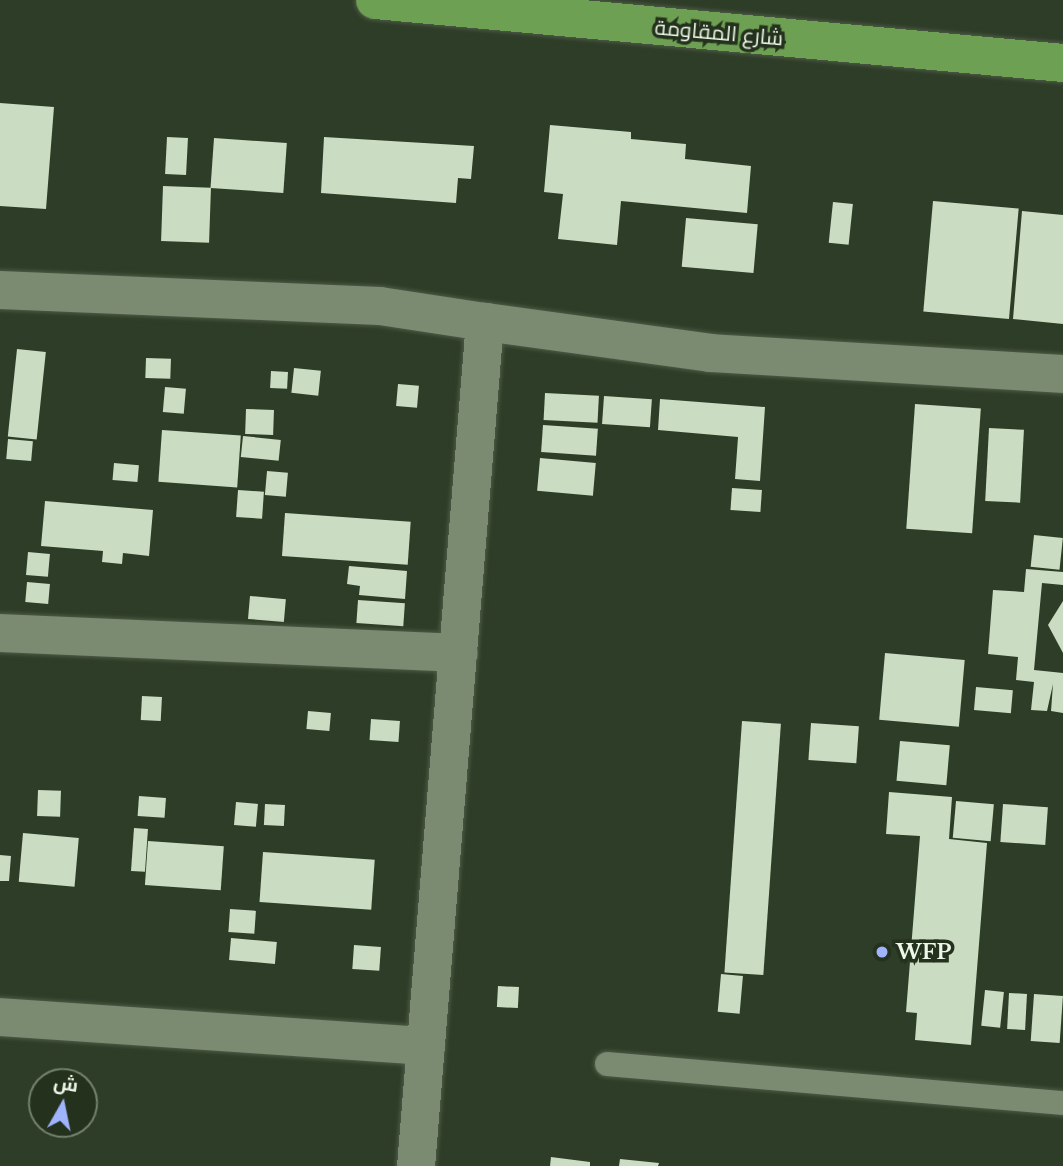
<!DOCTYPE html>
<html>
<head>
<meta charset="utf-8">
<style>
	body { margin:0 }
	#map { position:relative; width:1063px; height:1166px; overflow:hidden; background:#2e3d27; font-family:"Libre Baskerville",Cairo,serif }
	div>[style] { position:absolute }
	.building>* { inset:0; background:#cadcc2; transform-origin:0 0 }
	.roads { filter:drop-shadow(0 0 2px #4e5b47) drop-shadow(0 0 2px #4e5b47) }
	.service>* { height:24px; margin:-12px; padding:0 12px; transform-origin:12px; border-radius:12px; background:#7a8b72 }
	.minor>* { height:38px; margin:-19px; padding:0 19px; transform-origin:19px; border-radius:19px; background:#7a8b72 }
	.trunk>* { height:38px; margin:-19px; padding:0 19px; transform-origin:19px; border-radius:19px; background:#6ea054 }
	.dots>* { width:19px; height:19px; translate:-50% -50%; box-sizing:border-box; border:4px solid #24321d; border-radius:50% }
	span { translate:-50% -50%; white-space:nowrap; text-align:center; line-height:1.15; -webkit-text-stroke:7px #24321d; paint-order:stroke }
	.street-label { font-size:21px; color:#edf6e8 }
	.poi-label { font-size:21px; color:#edf6e8; font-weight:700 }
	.left { translate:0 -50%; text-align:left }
	.north { position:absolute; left:28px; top:1068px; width:70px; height:70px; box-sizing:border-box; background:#24321d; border:2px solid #74806e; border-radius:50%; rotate:9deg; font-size:19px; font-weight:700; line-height:28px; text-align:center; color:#edf6e8 }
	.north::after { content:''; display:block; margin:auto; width:24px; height:32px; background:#a0b3fd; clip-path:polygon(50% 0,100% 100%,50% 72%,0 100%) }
</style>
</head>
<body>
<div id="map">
	<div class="building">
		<i style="clip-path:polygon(0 103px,54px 107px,46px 209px,0 206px)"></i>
		<i style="clip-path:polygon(550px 125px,631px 132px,631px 139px,686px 144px,685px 159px,751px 166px,747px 213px,621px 201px,617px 245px,558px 239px,563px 194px,544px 192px)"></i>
		<i style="left:167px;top:137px;width:21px;height:37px;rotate:3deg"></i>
		<i style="clip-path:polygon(324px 137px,474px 146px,471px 179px,458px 178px,456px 203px,321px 193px)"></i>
		<i style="left:214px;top:138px;width:73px;height:50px;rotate:4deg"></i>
		<i style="left:163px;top:186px;width:48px;height:55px;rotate:2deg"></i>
		<i style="left:933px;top:201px;width:86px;height:111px;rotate:5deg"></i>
		<i style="left:833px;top:202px;width:20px;height:41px;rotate:6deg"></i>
		<i style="clip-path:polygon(1022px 211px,1063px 215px,1063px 324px,1013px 319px)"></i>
		<i style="left:686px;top:218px;width:72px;height:49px;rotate:5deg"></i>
		<i style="left:17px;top:349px;width:29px;height:88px;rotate:6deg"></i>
		<i style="left:146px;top:358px;width:25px;height:20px;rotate:2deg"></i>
		<i style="left:294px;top:368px;width:27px;height:25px;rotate:6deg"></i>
		<i style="left:271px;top:371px;width:17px;height:17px;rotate:3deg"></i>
		<i style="left:398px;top:384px;width:21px;height:22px;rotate:5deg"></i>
		<i style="left:165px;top:387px;width:21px;height:25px;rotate:5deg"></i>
		<i style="left:545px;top:393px;width:54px;height:27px;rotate:3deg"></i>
		<i style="left:604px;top:396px;width:48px;height:28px;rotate:4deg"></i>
		<i style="clip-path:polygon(660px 399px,765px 407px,760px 481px,735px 479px,738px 437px,658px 430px)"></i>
		<i style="left:915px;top:404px;width:66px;height:125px;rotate:4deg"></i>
		<i style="left:246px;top:409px;width:28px;height:25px;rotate:2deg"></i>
		<i style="left:543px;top:425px;width:55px;height:27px;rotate:4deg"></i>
		<i style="left:989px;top:428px;width:35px;height:73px;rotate:3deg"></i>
		<i style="left:162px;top:430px;width:79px;height:52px;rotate:4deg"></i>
		<i style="left:243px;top:436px;width:38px;height:21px;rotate:6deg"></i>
		<i style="left:8px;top:439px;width:25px;height:20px;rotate:5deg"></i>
		<i style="left:540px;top:458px;width:56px;height:33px;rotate:5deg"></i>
		<i style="left:114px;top:463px;width:25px;height:17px;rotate:5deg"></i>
		<i style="left:267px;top:471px;width:21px;height:24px;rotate:5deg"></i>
		<i style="left:732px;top:488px;width:30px;height:22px;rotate:4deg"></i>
		<i style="left:238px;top:490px;width:26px;height:27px;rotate:4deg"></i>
		<i style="clip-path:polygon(45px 501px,153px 510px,149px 556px,123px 553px,122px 564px,102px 562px,103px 551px,41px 546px)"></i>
		<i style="left:285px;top:513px;width:126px;height:43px;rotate:4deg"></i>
		<i style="left:1034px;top:535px;width:29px;height:32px;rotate:6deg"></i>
		<i style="left:28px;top:552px;width:22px;height:23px;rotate:5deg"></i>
		<i style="clip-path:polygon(349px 566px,407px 571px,405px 599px,359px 595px,360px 586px,347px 584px)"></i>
		<i style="clip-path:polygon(1026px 569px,1063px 572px,1063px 585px,1042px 583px,1034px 670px,1063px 673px,1063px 713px,1051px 711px,1053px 684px,1047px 711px,1031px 710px,1034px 682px,1016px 680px,1018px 657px,988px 654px,993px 590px,1024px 592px)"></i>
		<i style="left:27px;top:582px;width:23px;height:20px;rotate:5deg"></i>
		<i style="left:250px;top:596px;width:36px;height:23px;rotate:5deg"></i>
		<i style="left:358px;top:600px;width:47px;height:23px;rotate:4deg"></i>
		<i style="clip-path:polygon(1063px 601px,1063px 653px,1048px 625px)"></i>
		<i style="left:885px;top:653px;width:80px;height:67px;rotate:5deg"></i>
		<i style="left:976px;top:687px;width:37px;height:23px;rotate:5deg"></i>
		<i style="left:142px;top:696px;width:20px;height:24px;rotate:3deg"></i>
		<i style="left:308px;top:711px;width:23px;height:18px;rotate:5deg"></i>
		<i style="left:371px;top:719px;width:29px;height:21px;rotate:4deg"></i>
		<i style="left:742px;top:721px;width:39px;height:252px;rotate:4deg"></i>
		<i style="left:811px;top:723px;width:48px;height:37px;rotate:4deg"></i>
		<i style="left:900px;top:741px;width:50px;height:40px;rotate:5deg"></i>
		<i style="left:38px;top:790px;width:23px;height:26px;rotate:2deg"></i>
		<i style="clip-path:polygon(889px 792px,952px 797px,949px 839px,987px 843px,971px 1045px,915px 1040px,917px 1013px,906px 1012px,920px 836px,886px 834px)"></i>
		<i style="left:139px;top:796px;width:27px;height:20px;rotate:4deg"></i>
		<i style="left:956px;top:801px;width:38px;height:37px;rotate:5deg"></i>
		<i style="left:236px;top:802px;width:22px;height:23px;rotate:5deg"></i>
		<i style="left:265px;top:804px;width:20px;height:21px;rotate:3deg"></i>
		<i style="left:1003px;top:804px;width:45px;height:38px;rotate:4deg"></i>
		<i style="left:134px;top:828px;width:14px;height:43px;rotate:4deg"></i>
		<i style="left:23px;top:833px;width:56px;height:49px;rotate:5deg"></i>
		<i style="left:148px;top:841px;width:76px;height:44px;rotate:4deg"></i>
		<i style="left:263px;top:852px;width:112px;height:50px;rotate:4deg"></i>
		<i style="clip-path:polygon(0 855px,11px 856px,9px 881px,0 881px)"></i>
		<i style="left:230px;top:909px;width:26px;height:23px;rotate:4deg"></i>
		<i style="left:231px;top:938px;width:46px;height:22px;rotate:5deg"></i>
		<i style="left:354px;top:945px;width:27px;height:24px;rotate:4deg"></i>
		<i style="left:721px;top:974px;width:22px;height:38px;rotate:5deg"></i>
		<i style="left:498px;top:986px;width:21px;height:21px;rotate:3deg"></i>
		<i style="left:985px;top:990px;width:19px;height:36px;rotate:6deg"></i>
		<i style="left:1009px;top:993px;width:18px;height:36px;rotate:3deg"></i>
		<i style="left:1034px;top:994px;width:29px;height:47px;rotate:4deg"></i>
		<i style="clip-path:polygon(551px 1157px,590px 1162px,590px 1166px,550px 1166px)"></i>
		<i style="clip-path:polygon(620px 1159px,659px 1163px,658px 1166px,619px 1166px)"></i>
	</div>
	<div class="roads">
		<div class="service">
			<i style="left:607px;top:1064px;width:458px;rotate:4.9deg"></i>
		</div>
		<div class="minor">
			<i style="left:0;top:290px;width:380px;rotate:2.4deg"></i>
			<i style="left:380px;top:306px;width:106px;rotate:8.7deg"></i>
			<i style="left:485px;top:322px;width:847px;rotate:94.67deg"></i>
			<i style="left:485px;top:322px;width:227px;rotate:7.8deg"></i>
			<i style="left:710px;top:353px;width:354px;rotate:3.4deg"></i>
			<i style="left:0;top:633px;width:459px;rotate:2.5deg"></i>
			<i style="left:0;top:1017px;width:427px;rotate:3.9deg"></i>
		</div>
		<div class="trunk">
			<i style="left:375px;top:0;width:691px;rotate:5.23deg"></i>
		</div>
	</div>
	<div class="dots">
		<i style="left:882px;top:952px;background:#a0b3fd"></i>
	</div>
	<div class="street-label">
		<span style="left:719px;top:33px;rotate:5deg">شارع المقاومة</span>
	</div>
	<div class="poi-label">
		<span class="left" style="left:896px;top:952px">WFP</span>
	</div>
	<div class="north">ش</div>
</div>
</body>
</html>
